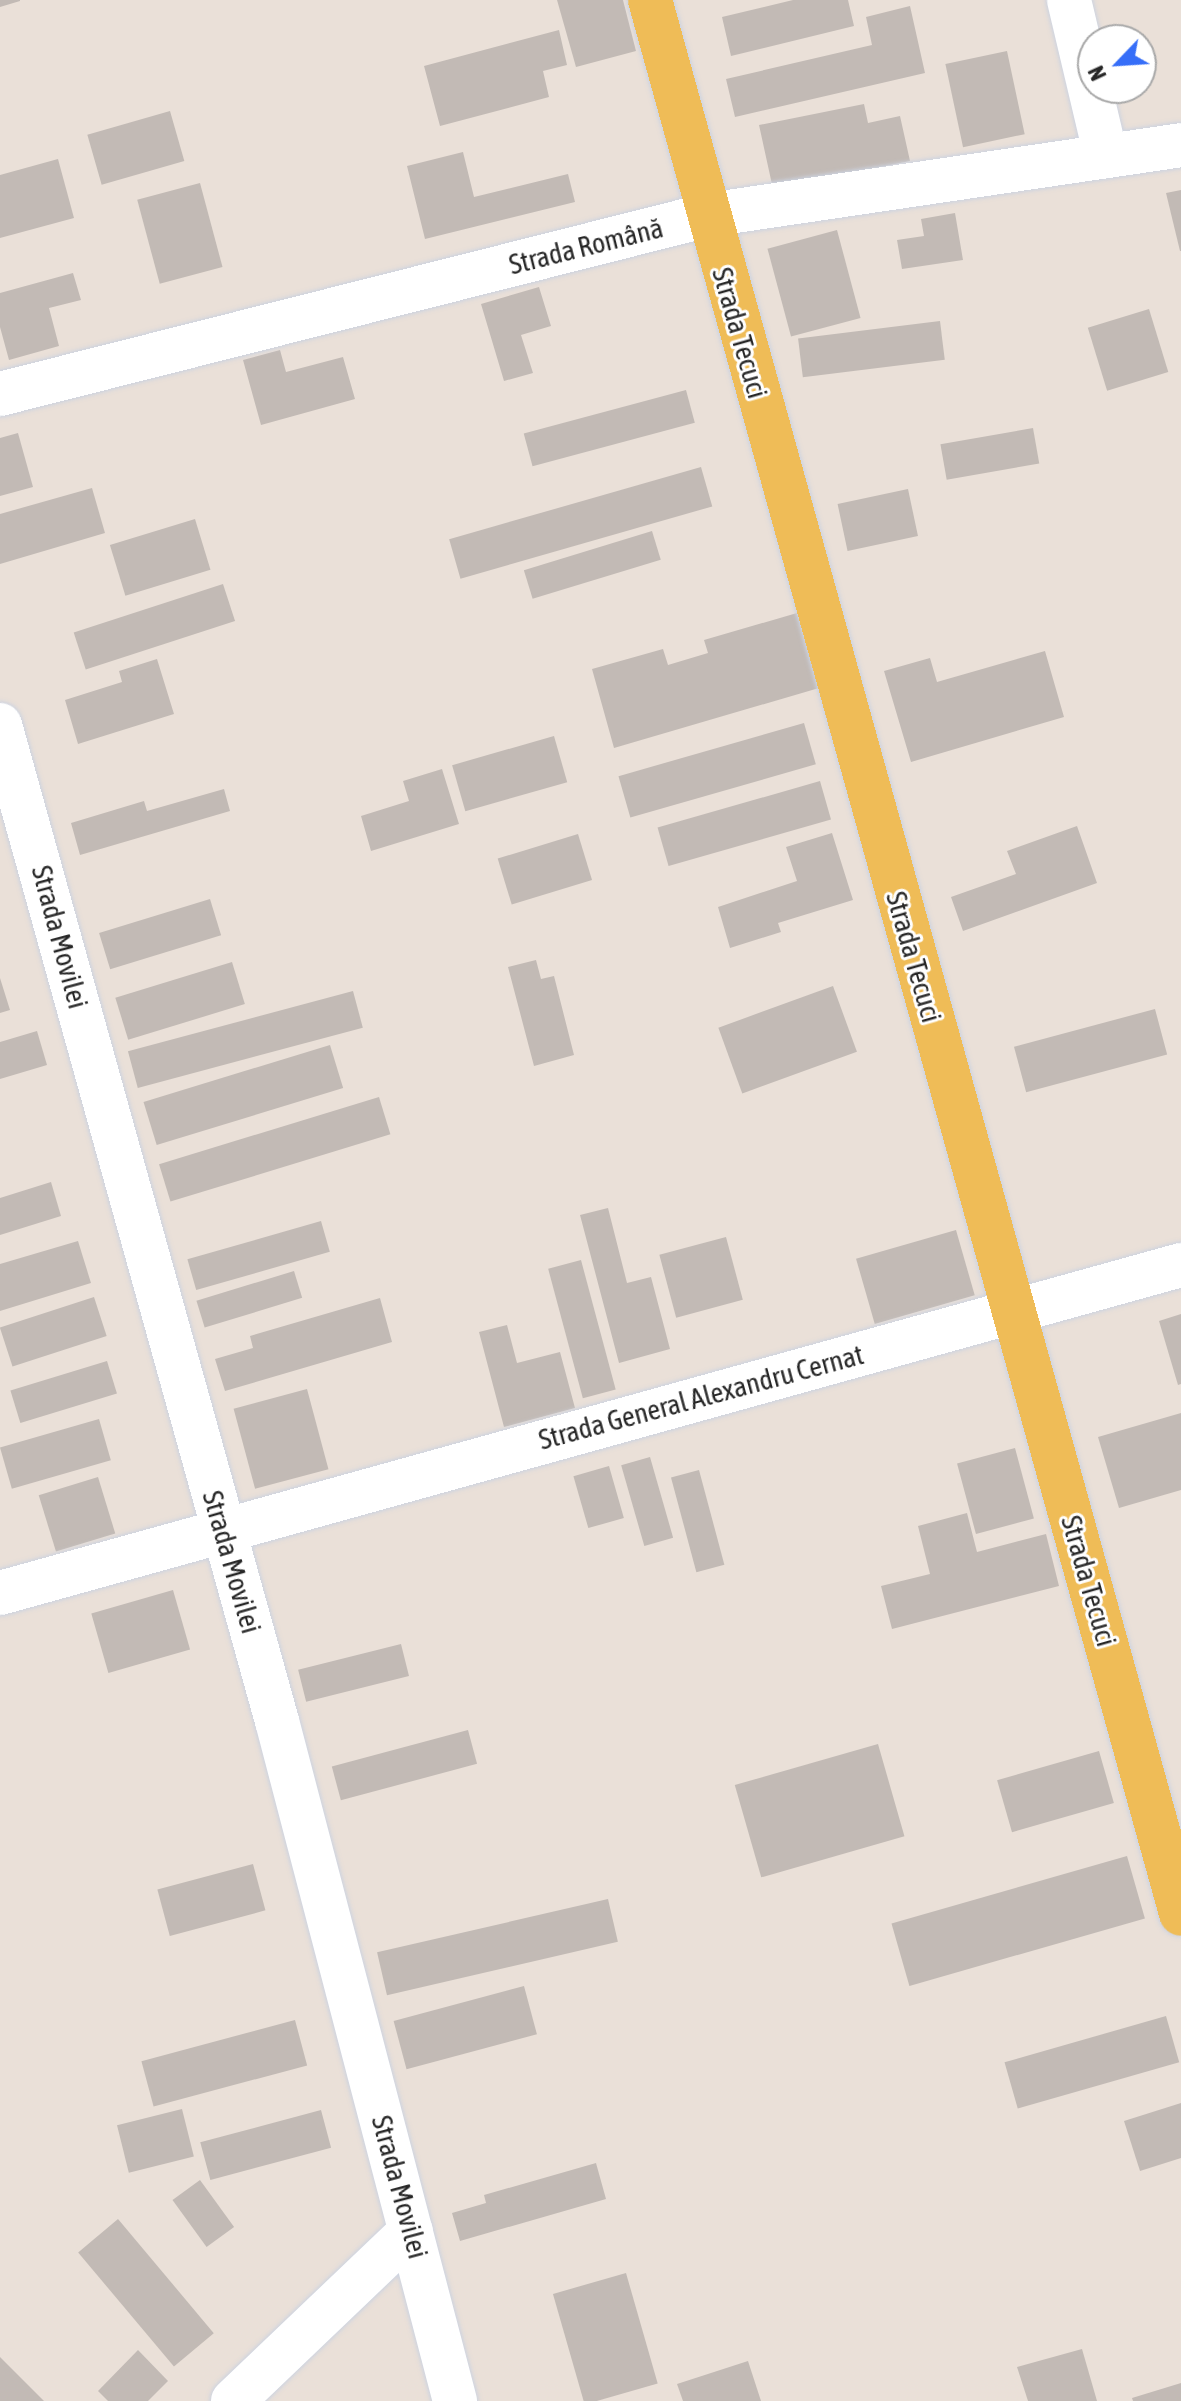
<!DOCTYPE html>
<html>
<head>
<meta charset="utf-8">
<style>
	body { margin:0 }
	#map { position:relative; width:1181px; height:2401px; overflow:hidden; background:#eae0d8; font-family:"Asap Condensed",sans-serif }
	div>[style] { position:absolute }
	.building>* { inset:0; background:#c2bab5; transform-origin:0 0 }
	.roads { filter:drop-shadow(0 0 2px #cdd3e0) drop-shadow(0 0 2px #cdd3e0) }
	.minor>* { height:44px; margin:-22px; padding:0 22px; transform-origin:22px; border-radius:22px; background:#fff }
	.major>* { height:44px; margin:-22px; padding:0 22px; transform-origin:22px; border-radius:22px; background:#efbc57 }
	span { translate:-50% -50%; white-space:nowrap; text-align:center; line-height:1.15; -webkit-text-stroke:6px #fff; paint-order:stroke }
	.street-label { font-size:28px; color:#272727 }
	.north { position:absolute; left:1077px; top:24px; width:80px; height:80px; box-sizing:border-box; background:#fff; border:2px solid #a9a9a9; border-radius:50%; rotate:245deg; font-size:22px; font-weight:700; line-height:32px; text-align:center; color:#272727 }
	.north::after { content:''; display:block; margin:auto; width:28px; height:36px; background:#366ef8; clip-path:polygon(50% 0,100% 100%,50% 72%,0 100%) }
</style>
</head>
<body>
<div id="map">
	<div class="building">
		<i style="clip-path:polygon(0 0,20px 0,20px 1px,0 7px)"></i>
		<i style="clip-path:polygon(557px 0,623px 0,636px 51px,576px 67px)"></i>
		<i style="clip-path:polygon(793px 0,848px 0,854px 26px,731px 56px,722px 17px)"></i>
		<i style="clip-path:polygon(910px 6px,925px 73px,735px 117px,726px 79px,872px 45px,866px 17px)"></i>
		<i style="clip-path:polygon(559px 30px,567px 65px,543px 71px,549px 97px,440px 126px,424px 66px)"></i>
		<i style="left:1007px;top:51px;width:85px;height:63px;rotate:78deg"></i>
		<i style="clip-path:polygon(864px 104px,868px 123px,900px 116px,910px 161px,773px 189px,759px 125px)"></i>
		<i style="left:170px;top:111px;width:52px;height:86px;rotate:74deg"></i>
		<i style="clip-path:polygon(463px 152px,474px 197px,568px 174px,575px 202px,425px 239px,407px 166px)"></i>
		<i style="clip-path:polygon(58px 159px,74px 218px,0 238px,0 175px)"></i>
		<i style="left:200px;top:183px;width:87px;height:65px;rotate:75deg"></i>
		<i style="clip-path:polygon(1181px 190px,1181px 251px,1180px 251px,1166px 193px)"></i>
		<i style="clip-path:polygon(955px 213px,963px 260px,902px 269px,897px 240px,924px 236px,921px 219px)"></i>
		<i style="left:837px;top:230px;width:91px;height:72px;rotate:75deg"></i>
		<i style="clip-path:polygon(73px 273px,81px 300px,49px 308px,59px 346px,9px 360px,0 327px,0 293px)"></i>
		<i style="clip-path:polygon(539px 287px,551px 326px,521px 335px,533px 373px,504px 381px,481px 304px)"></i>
		<i style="left:1149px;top:309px;width:66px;height:64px;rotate:73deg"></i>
		<i style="left:940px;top:321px;width:39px;height:143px;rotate:83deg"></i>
		<i style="clip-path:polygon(280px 350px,286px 372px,343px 357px,355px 399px,261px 425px,243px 360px)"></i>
		<i style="left:686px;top:390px;width:34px;height:168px;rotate:75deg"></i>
		<i style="left:1033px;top:428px;width:36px;height:94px;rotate:80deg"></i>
		<i style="clip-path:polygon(18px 433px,33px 487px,0 496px,0 438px)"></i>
		<i style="left:701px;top:467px;width:41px;height:262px;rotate:74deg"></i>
		<i style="clip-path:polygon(92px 488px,105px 533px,0 564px,0 514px)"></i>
		<i style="left:908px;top:489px;width:48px;height:72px;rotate:78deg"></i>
		<i style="left:195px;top:519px;width:53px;height:89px;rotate:73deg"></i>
		<i style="left:652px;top:531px;width:30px;height:134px;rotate:73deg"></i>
		<i style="left:223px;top:584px;width:39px;height:157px;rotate:72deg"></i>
		<i style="clip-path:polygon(797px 613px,819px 688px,614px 748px,592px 669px,663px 649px,668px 665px,708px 653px,704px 640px)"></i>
		<i style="clip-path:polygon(1045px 651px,1064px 717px,911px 762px,884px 671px,930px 658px,937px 682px)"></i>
		<i style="clip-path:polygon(157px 659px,174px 714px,78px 744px,65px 700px,122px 682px,119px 671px)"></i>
		<i style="left:804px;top:723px;width:43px;height:193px;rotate:74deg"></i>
		<i style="left:554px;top:736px;width:48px;height:106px;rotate:74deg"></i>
		<i style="clip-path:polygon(442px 769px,459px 824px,371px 851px,361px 816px,409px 801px,403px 781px)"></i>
		<i style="left:820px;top:781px;width:40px;height:169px;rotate:74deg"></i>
		<i style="clip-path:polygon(224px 789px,230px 811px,80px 855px,71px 823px,144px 801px,147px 811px)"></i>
		<i style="clip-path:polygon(1077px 826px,1097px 883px,963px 931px,951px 897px,1016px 874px,1007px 851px)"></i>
		<i style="clip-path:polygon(832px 833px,853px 900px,778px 923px,781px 932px,730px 948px,718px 907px,797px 881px,786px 847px)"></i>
		<i style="left:578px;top:834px;width:48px;height:84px;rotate:73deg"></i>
		<i style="left:210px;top:899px;width:38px;height:116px;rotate:73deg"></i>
		<i style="clip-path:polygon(536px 960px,541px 979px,554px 976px,574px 1055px,534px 1066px,508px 967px)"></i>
		<i style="left:232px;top:962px;width:44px;height:122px;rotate:73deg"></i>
		<i style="clip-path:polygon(0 978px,10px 1010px,0 1013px)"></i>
		<i style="left:833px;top:986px;width:70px;height:122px;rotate:70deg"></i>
		<i style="left:353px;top:991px;width:38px;height:233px;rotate:75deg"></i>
		<i style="left:1155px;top:1009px;width:47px;height:146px;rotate:75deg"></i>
		<i style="clip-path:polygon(37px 1031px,47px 1065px,0 1079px,0 1042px)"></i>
		<i style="left:330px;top:1045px;width:45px;height:195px;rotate:73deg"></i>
		<i style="left:379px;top:1097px;width:39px;height:230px;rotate:73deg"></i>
		<i style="clip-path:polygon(51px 1182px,61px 1216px,0 1235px,0 1198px)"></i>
		<i style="clip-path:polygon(608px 1208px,627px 1283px,651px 1277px,670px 1349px,619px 1363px,580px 1215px)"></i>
		<i style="left:321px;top:1221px;width:32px;height:139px;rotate:74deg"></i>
		<i style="left:956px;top:1230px;width:68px;height:104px;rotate:74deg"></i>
		<i style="left:726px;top:1237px;width:65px;height:69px;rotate:75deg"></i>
		<i style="clip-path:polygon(78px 1241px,91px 1283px,0 1311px,0 1264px)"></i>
		<i style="left:581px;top:1260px;width:134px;height:34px;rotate:75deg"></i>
		<i style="left:294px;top:1271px;width:28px;height:102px;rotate:73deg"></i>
		<i style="left:94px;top:1297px;width:41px;height:99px;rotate:72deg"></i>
		<i style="clip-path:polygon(380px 1298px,392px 1342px,225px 1391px,215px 1359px,253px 1348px,250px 1336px)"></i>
		<i style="clip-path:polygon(1181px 1314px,1181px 1384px,1178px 1385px,1159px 1321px)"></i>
		<i style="clip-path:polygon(507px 1325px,517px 1363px,560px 1352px,575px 1408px,504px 1427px,479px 1332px)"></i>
		<i style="left:107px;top:1361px;width:34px;height:101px;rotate:73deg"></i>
		<i style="left:307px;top:1389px;width:83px;height:76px;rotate:75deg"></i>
		<i style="clip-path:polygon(1181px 1413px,1181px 1490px,1119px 1508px,1098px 1437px)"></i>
		<i style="left:99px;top:1419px;width:43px;height:103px;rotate:74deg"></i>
		<i style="left:1015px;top:1448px;width:73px;height:60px;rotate:75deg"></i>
		<i style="left:650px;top:1457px;width:84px;height:30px;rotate:74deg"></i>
		<i style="left:609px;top:1466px;width:54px;height:37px;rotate:74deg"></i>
		<i style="left:699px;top:1470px;width:98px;height:29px;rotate:75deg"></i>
		<i style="left:98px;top:1477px;width:59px;height:62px;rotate:73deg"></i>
		<i style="clip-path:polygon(967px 1513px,977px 1552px,1046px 1534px,1059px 1586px,892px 1629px,881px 1586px,930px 1574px,918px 1526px)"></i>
		<i style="left:173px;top:1590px;width:62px;height:85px;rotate:74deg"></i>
		<i style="left:401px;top:1644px;width:33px;height:106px;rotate:76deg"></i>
		<i style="left:468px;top:1730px;width:35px;height:141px;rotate:75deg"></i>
		<i style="left:878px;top:1744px;width:96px;height:149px;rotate:74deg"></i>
		<i style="left:1099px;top:1751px;width:54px;height:106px;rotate:74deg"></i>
		<i style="left:1127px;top:1856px;width:65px;height:245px;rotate:74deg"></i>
		<i style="left:253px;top:1864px;width:48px;height:99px;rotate:75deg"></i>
		<i style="left:608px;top:1899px;width:44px;height:237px;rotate:77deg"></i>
		<i style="left:524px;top:1986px;width:50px;height:135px;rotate:75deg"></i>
		<i style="left:1166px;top:2016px;width:48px;height:168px;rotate:74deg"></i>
		<i style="left:295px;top:2020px;width:47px;height:159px;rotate:75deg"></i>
		<i style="clip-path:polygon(1181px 2103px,1181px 2158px,1140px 2171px,1124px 2121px)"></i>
		<i style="left:182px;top:2109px;width:49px;height:67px;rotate:76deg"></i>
		<i style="left:321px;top:2110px;width:39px;height:125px;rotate:75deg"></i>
		<i style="clip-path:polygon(596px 2163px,606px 2199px,460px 2241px,452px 2213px,486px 2203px,484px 2195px)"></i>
		<i style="left:200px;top:2180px;width:58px;height:34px;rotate:54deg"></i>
		<i style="left:118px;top:2219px;width:149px;height:52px;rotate:50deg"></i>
		<i style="left:626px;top:2273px;width:115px;height:76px;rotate:74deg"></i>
		<i style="clip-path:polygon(1082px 2349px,1097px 2401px,1028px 2401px,1017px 2367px)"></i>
		<i style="clip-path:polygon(138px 2350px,168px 2381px,148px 2401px,108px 2401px,98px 2391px)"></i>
		<i style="clip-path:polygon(0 2357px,44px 2401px,0 2401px)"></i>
		<i style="clip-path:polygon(748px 2361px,761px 2401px,683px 2401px,677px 2384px)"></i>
		<i style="clip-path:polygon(1181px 2383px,1181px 2401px,1133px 2401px,1132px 2398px)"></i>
	</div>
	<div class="roads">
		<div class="minor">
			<i style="left:1069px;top:0;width:160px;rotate:76.7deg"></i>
			<i style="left:0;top:394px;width:730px;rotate:-14.19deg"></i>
			<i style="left:708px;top:215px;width:478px;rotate:-8.4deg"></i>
			<i style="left:0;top:725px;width:1034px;rotate:74.46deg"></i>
			<i style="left:277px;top:1721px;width:703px;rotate:75.33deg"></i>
			<i style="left:0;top:1593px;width:1226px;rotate:-15.52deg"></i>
			<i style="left:233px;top:2401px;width:246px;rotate:-43.7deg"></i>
		</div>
		<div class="major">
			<i style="left:650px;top:0;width:1986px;rotate:74.49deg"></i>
		</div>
	</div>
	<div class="street-label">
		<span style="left:586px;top:246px;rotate:-14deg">Strada Română</span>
		<span style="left:740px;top:333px;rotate:74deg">Strada Tecuci</span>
		<span style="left:60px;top:937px;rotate:75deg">Strada Movilei</span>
		<span style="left:914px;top:957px;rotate:74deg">Strada Tecuci</span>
		<span style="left:701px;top:1397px;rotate:-15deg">Strada General Alexandru Cernat</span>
		<span style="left:232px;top:1562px;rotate:74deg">Strada Movilei</span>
		<span style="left:1089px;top:1581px;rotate:74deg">Strada Tecuci</span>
		<span style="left:400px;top:2187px;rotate:75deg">Strada Movilei</span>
	</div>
	<div class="north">N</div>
</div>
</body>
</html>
